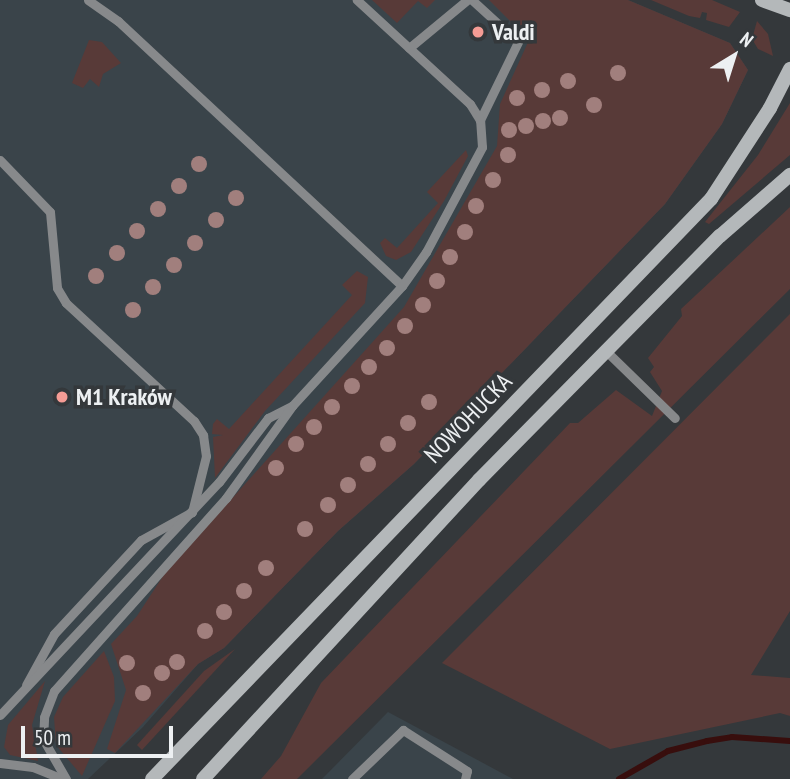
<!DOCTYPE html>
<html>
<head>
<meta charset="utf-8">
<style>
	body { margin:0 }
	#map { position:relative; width:790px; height:779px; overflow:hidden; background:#34383b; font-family:"PT Sans Narrow",sans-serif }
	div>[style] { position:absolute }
	.built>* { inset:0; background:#3a444a }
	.green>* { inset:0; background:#583a38 }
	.stream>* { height:6px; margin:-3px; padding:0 3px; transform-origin:3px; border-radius:3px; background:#380e0d }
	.service>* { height:9px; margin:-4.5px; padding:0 4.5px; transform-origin:4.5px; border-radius:4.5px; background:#87898b }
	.secondary>* { height:14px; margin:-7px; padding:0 7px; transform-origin:7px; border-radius:7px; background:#b4b8ba }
	.trees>* { width:16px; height:16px; margin:-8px; border-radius:50%; background:#a17f7d }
	.dots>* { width:19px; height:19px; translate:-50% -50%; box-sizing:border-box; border:4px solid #34383b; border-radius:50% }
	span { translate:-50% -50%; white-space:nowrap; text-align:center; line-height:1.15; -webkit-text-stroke:7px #34383b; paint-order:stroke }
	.poi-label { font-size:24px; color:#edf0f2; font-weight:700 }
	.left { translate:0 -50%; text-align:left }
	.street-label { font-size:24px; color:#edf0f2 }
	.north { position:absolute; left:699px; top:21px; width:70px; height:70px; -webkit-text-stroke:5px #34383b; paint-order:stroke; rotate:38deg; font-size:19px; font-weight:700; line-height:28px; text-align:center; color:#edf0f2 }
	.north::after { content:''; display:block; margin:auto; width:24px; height:32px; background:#edf0f2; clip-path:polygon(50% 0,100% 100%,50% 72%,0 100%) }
	.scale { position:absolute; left:21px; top:726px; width:152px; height:32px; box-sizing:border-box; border:4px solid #edf0f2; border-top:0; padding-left:9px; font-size:21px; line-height:24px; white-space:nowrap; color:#edf0f2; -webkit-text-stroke:5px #34383b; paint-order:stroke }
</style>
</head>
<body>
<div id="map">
	<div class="built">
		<i style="clip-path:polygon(0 0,628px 0,730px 43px,748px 70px,722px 124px,665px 204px,414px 464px,338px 531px,224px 648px,198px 664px,143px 727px,88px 779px,0 779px)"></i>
		<i style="clip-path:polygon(388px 712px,513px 779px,322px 779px)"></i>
	</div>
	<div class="green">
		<i style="clip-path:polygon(372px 0,435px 0,427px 8px,418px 1px,397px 23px)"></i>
		<i style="clip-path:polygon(489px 0,628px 0,730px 43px,748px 70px,722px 124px,665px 204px,414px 464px,338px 531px,224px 648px,198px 664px,115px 753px,107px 749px,126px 690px,111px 644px,137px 616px,165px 573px,404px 307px,497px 146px,500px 104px,529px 40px)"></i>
		<i style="clip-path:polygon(651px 0,712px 0,740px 12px,729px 27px,706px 20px,707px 13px,702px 12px,700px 18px,689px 16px)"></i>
		<i style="clip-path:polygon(757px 21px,768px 34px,773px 56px,758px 49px,752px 39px)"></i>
		<i style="clip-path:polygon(89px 40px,102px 42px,121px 63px,103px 74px,99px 87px,90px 79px,83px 88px,72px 83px)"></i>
		<i style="clip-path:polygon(790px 103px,790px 155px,709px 224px,705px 222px,758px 155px)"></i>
		<i style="clip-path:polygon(466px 150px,468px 156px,444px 201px,411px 252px,396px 260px,386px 256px,380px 243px,385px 238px,397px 248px,438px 203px,427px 192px)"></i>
		<i style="clip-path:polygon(790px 207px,790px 289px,297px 779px,261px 779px,281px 756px,321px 683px,570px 423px,578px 423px,616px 390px,652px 416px,662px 391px,650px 372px,654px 367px,648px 358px,682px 316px,681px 309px)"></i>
		<i style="clip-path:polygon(357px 271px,368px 277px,365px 303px,265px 411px,215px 478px,213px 437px,223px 435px,212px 434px,213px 424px,217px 419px,229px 429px,352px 295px,342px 285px)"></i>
		<i style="clip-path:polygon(790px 314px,790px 611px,751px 675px,790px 678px,790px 716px,780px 713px,610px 749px,442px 663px)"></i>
		<i style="clip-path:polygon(235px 649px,142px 750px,137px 745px,204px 671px)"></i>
		<i style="clip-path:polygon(104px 651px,114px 677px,115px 701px,82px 776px,56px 745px,54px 717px,63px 697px)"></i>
		<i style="clip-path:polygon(45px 681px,32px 725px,38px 761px,10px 755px,4px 747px,8px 725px)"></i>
	</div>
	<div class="stream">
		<i style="left:619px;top:779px;width:56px;rotate:-29.7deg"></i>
		<i style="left:668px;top:751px;width:40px;rotate:-14.4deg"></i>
		<i style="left:707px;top:741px;width:25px;rotate:-9deg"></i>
		<i style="left:732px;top:737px;width:58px;rotate:3.9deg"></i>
	</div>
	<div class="service">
		<i style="left:88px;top:0;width:37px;rotate:35deg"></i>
		<i style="left:118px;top:21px;width:388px;rotate:43deg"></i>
		<i style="left:472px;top:0;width:62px;rotate:42.4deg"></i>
		<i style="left:518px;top:42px;width:87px;rotate:116deg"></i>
		<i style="left:409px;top:48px;width:75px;rotate:-39.6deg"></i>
		<i style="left:0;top:160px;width:72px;rotate:46.1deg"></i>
		<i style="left:50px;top:212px;width:76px;rotate:84.7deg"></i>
		<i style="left:57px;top:288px;width:17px;rotate:59deg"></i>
		<i style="left:66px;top:303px;width:174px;rotate:42.7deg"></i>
		<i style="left:194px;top:421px;width:17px;rotate:57deg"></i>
		<i style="left:203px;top:435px;width:21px;rotate:82deg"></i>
		<i style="left:206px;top:456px;width:58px;rotate:104deg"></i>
		<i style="left:192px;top:512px;width:58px;rotate:151.2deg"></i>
		<i style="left:141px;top:540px;width:128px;rotate:132.8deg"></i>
		<i style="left:54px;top:634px;width:58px;rotate:118.8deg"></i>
		<i style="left:606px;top:351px;width:96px;rotate:44.2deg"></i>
		<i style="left:0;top:715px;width:320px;rotate:-46.8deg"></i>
		<i style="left:219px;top:482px;width:81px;rotate:-52.6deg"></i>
		<i style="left:268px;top:418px;width:27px;rotate:-27deg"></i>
		<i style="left:0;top:763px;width:33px;rotate:7deg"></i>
		<i style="left:33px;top:767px;width:31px;rotate:22deg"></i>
		<i style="left:66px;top:779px;width:46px;rotate:-119.9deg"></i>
		<i style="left:43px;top:739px;width:22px;rotate:-87deg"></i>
		<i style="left:44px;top:717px;width:28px;rotate:-69deg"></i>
		<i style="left:54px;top:691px;width:259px;rotate:-48.3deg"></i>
		<i style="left:226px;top:498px;width:113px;rotate:-54.3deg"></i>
		<i style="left:292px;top:406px;width:163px;rotate:-47.5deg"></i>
		<i style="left:402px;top:286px;width:42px;rotate:-54.8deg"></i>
		<i style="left:426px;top:252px;width:119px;rotate:-61.9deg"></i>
		<i style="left:482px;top:147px;width:27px;rotate:-94deg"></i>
		<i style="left:480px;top:120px;width:19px;rotate:-122deg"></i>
		<i style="left:470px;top:104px;width:154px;rotate:-137.4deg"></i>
		<i style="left:352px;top:779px;width:71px;rotate:-43.9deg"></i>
		<i style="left:403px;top:730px;width:76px;rotate:32.6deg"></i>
		<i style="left:467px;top:771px;width:8px;rotate:104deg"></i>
	</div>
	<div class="secondary">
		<i style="left:762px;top:0;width:30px;rotate:20deg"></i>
		<i style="left:152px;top:779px;width:806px;rotate:-46.06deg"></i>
		<i style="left:711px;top:199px;width:108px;rotate:-57deg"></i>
		<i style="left:770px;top:108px;width:44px;rotate:-62.9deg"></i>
		<i style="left:203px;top:779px;width:407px;rotate:-47.3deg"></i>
		<i style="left:479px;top:480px;width:343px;rotate:-45.4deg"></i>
		<i style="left:720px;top:236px;width:93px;rotate:-41.1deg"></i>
	</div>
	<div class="trees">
		<i style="left:618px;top:73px"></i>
		<i style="left:568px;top:81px"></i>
		<i style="left:542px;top:90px"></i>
		<i style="left:517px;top:98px"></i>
		<i style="left:594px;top:105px"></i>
		<i style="left:560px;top:118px"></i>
		<i style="left:543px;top:121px"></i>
		<i style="left:526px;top:126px"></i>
		<i style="left:509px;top:130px"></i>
		<i style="left:508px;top:155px"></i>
		<i style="left:199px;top:164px"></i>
		<i style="left:493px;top:180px"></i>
		<i style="left:179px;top:186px"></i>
		<i style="left:236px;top:198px"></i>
		<i style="left:476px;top:206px"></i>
		<i style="left:158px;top:209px"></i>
		<i style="left:216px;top:220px"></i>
		<i style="left:137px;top:231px"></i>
		<i style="left:465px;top:232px"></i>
		<i style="left:195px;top:243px"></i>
		<i style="left:117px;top:253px"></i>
		<i style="left:450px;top:257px"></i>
		<i style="left:174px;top:265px"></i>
		<i style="left:96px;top:276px"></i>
		<i style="left:437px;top:281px"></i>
		<i style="left:153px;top:287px"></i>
		<i style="left:423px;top:305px"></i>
		<i style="left:133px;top:310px"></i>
		<i style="left:405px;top:326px"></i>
		<i style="left:387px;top:348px"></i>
		<i style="left:369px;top:367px"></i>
		<i style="left:352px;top:386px"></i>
		<i style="left:429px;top:402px"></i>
		<i style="left:332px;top:407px"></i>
		<i style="left:408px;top:423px"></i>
		<i style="left:314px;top:427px"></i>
		<i style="left:296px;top:444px"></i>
		<i style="left:388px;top:444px"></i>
		<i style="left:368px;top:464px"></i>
		<i style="left:276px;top:468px"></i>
		<i style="left:348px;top:485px"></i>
		<i style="left:328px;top:505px"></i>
		<i style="left:305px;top:529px"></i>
		<i style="left:266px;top:568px"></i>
		<i style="left:244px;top:591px"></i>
		<i style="left:224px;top:612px"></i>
		<i style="left:205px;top:631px"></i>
		<i style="left:177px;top:662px"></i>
		<i style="left:127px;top:663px"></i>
		<i style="left:162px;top:673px"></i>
		<i style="left:143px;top:693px"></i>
	</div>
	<div class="dots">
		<i style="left:478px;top:32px;background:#f59c95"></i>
		<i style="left:62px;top:397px;background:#f59c95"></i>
	</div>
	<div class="poi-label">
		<span class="left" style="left:492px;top:32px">Valdi</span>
		<span class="left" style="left:76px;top:397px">M1 Kraków</span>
	</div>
	<div class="street-label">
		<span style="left:468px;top:418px;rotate:-46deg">NOWOHUCKA</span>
	</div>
	<div class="north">N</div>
	<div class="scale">50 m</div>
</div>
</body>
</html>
